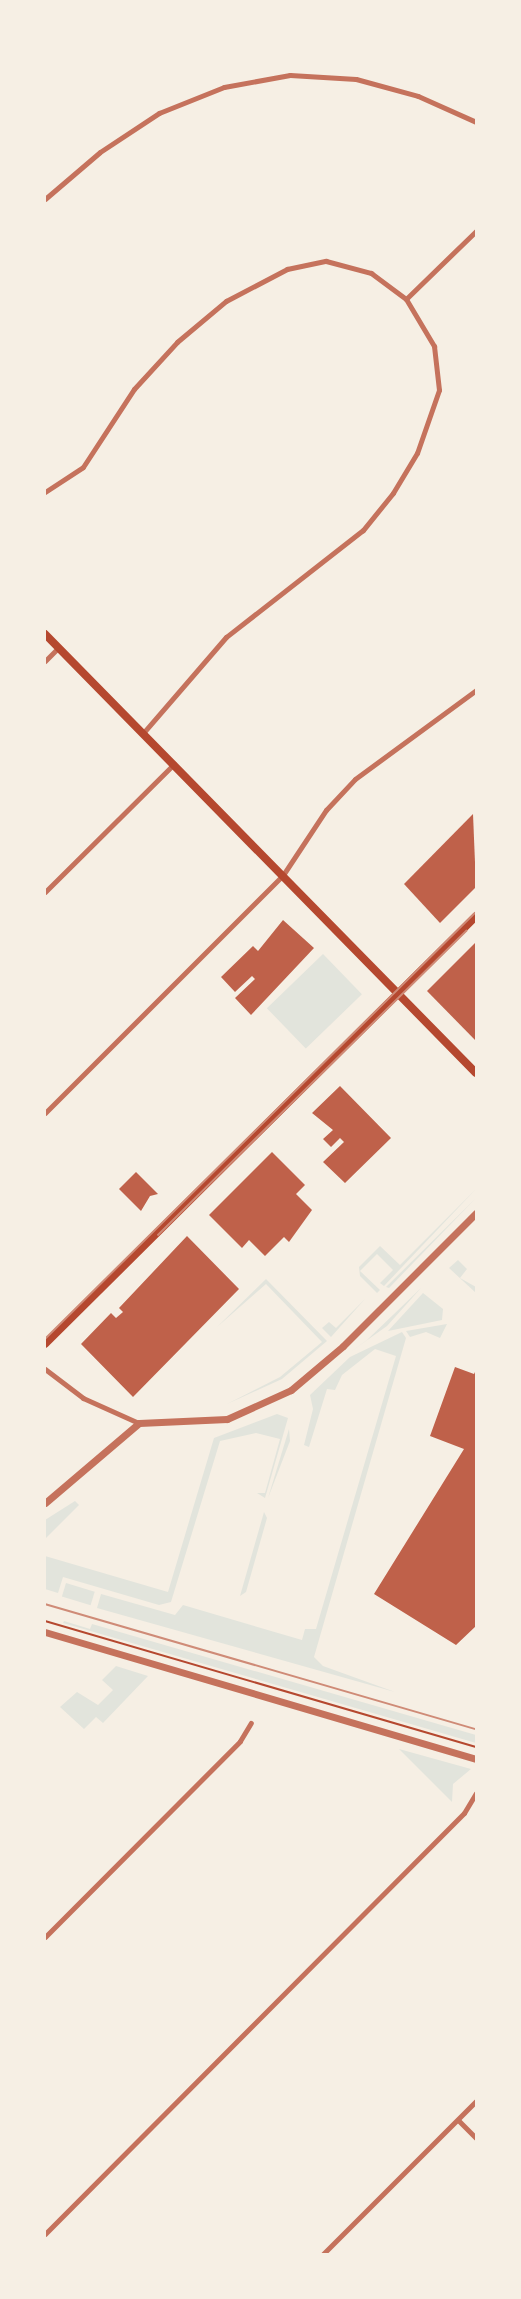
<!DOCTYPE html>
<html>
<head>
<meta charset="utf-8">
<style>
	body { margin:0 }
	#map { position:relative; width:521px; height:2299px; overflow:hidden; background:#f6efe4; font-family:"Open Sans",sans-serif }
	div>[style] { position:absolute }
	.green>* { inset:0; background:#e2e4dc; transform-origin:0 0 }
	.building>* { inset:0; background:#bf614a }
	.path>* { height:2px; margin:-1px; padding:0 1px; transform-origin:1px; border-radius:1px; background:#b5482f }
	.minor>* { height:5px; margin:-2.5px; padding:0 2.5px; transform-origin:2.5px; border-radius:2.5px; background:#c5725c }
	.tertiary>* { height:7px; margin:-3.5px; padding:0 3.5px; transform-origin:3.5px; border-radius:3.5px; background:#c5725c }
	.secondary>* { height:8px; margin:-4px; padding:0 4px; transform-origin:4px; border-radius:4px; background:#b5482f }
	.primary>* { height:8px; margin:-4px; padding:0 4px; transform-origin:4px; border-radius:4px; background:#b5482f }
	.tram>* { height:1.5px; margin:-0.75px; padding:0 0.75px; transform-origin:0.75px; border-radius:0.75px; background:#cf8b77 }
	span { translate:-50% -50%; white-space:nowrap; text-align:center; line-height:1.15; -webkit-text-stroke:6px #f6efe4; paint-order:stroke }
	.frame { position:absolute; inset:0; border:46px solid #f6efe4; pointer-events:none }
</style>
</head>
<body>
<div id="map">
	<div class="green">
		<i style="left:323px;top:954px;width:56px;height:78px;rotate:46deg"></i>
		<i style="clip-path:polygon(476px 1189px,384px 1286px,380px 1283px,393px 1270px,377px 1254px,360px 1271px,380px 1290px,377px 1293px,360px 1276px,359px 1267px,380px 1246px,400px 1265px)"></i>
		<i style="clip-path:polygon(476px 1198px,389px 1288px,386px 1287px)"></i>
		<i style="clip-path:polygon(458px 1260px,467px 1269px,460px 1278px,476px 1287px,476px 1293px,449px 1268px)"></i>
		<i style="clip-path:polygon(266px 1279px,327px 1341px,282px 1379px,227px 1404px,280px 1377px,322px 1342px,266px 1284px,217px 1327px)"></i>
		<i style="clip-path:polygon(421px 1288px,387px 1326px,349px 1353px,367px 1340px)"></i>
		<i style="clip-path:polygon(423px 1293px,443px 1309px,442px 1320px,388px 1331px)"></i>
		<i style="clip-path:polygon(365px 1299px,331px 1337px,322px 1328px,329px 1322px,336px 1328px)"></i>
		<i style="clip-path:polygon(447px 1324px,440px 1338px,426px 1332px,410px 1337px,406px 1331px)"></i>
		<i style="clip-path:polygon(402px 1332px,406px 1338px,314px 1657px,323px 1666px,395px 1692px,97px 1608px,101px 1594px,175px 1615px,183px 1605px,302px 1640px,305px 1629px,316px 1629px,396px 1356px,375px 1349px,342px 1375px,335px 1390px,327px 1389px,309px 1447px,304px 1445px,313px 1409px,310px 1395px,350px 1357px)"></i>
		<i style="clip-path:polygon(277px 1414px,288px 1418px,265px 1498px,257px 1493px,265px 1493px,280px 1439px,256px 1433px,220px 1441px,171px 1602px,159px 1605px,63px 1577px,58px 1593px,45px 1589px,45px 1556px,168px 1592px,214px 1438px)"></i>
		<i style="clip-path:polygon(289px 1429px,290px 1441px,268px 1498px)"></i>
		<i style="clip-path:polygon(75px 1501px,79px 1505px,45px 1539px,45px 1520px)"></i>
		<i style="clip-path:polygon(264px 1512px,267px 1518px,246px 1592px,240px 1596px)"></i>
		<i style="left:66px;top:1583px;width:30px;height:14px;rotate:17deg"></i>
		<i style="clip-path:polygon(64px 1621px,90px 1629px,92px 1624px,476px 1735px,476px 1743px,63px 1623px)"></i>
		<i style="clip-path:polygon(116px 1666px,148px 1676px,103px 1723px,96px 1717px,84px 1729px,60px 1707px,77px 1692px,98px 1705px,113px 1690px,102px 1680px)"></i>
		<i style="clip-path:polygon(399px 1749px,471px 1769px,453px 1784px,452px 1802px)"></i>
	</div>
	<div class="building">
		<i style="clip-path:polygon(473px 814px,476px 887px,440px 923px,404px 884px)"></i>
		<i style="clip-path:polygon(283px 920px,314px 948px,251px 1015px,235px 998px,255px 979px,252px 976px,235px 992px,221px 977px,253px 946px,258px 951px)"></i>
		<i style="clip-path:polygon(476px 942px,476px 1041px,427px 991px)"></i>
		<i style="clip-path:polygon(340px 1086px,391px 1138px,345px 1183px,323px 1162px,344px 1142px,340px 1138px,331px 1147px,323px 1139px,333px 1130px,312px 1113px)"></i>
		<i style="clip-path:polygon(272px 1152px,305px 1185px,296px 1194px,312px 1210px,289px 1242px,284px 1237px,265px 1256px,249px 1240px,242px 1248px,209px 1215px)"></i>
		<i style="clip-path:polygon(136px 1172px,158px 1194px,150px 1196px,141px 1211px,119px 1189px)"></i>
		<i style="clip-path:polygon(187px 1236px,239px 1289px,133px 1397px,81px 1344px,111px 1313px,116px 1318px,123px 1312px,119px 1308px)"></i>
		<i style="clip-path:polygon(455px 1367px,474px 1374px,476px 1370px,476px 1626px,456px 1645px,374px 1594px,464px 1449px,430px 1436px)"></i>
	</div>
	<div class="path">
		<i style="left:45px;top:1621px;width:449px;rotate:16.3deg"></i>
	</div>
	<div class="minor">
		<i style="left:45px;top:199px;width:72px;rotate:-40.5deg"></i>
		<i style="left:100px;top:152px;width:71px;rotate:-33.5deg"></i>
		<i style="left:159px;top:113px;width:70px;rotate:-21.8deg"></i>
		<i style="left:224px;top:87px;width:67px;rotate:-10.3deg"></i>
		<i style="left:290px;top:75px;width:66px;rotate:3.5deg"></i>
		<i style="left:356px;top:79px;width:64px;rotate:15.3deg"></i>
		<i style="left:418px;top:96px;width:64px;rotate:24.1deg"></i>
		<i style="left:406px;top:299px;width:98px;rotate:-44.2deg"></i>
		<i style="left:45px;top:492px;width:45px;rotate:-33.3deg"></i>
		<i style="left:83px;top:467px;width:93px;rotate:-56.8deg"></i>
		<i style="left:134px;top:389px;width:64px;rotate:-47.5deg"></i>
		<i style="left:177px;top:342px;width:64px;rotate:-39.9deg"></i>
		<i style="left:226px;top:301px;width:69px;rotate:-27.7deg"></i>
		<i style="left:287px;top:269px;width:40px;rotate:-12deg"></i>
		<i style="left:326px;top:261px;width:47px;rotate:14.9deg"></i>
		<i style="left:371px;top:273px;width:44px;rotate:36.6deg"></i>
		<i style="left:406px;top:299px;width:55px;rotate:59.2deg"></i>
		<i style="left:434px;top:346px;width:44px;rotate:83.5deg"></i>
		<i style="left:439px;top:390px;width:67px;rotate:109.2deg"></i>
		<i style="left:417px;top:453px;width:47px;rotate:121deg"></i>
		<i style="left:393px;top:493px;width:48px;rotate:129deg"></i>
		<i style="left:363px;top:530px;width:174px;rotate:142deg"></i>
		<i style="left:226px;top:637px;width:127px;rotate:130.8deg"></i>
		<i style="left:45px;top:661px;width:18px;rotate:-45deg"></i>
		<i style="left:45px;top:892px;width:182px;rotate:-44.8deg"></i>
		<i style="left:45px;top:1113px;width:337px;rotate:-45deg"></i>
		<i style="left:283px;top:875px;width:78px;rotate:-56.5deg"></i>
		<i style="left:326px;top:810px;width:42px;rotate:-46.9deg"></i>
		<i style="left:355px;top:779px;width:150px;rotate:-36.3deg"></i>
		<i style="left:45px;top:1369px;width:48px;rotate:37.3deg"></i>
		<i style="left:83px;top:1398px;width:61px;rotate:24.1deg"></i>
		<i style="left:45px;top:1937px;width:276px;rotate:-45.1deg"></i>
		<i style="left:240px;top:1741px;width:21px;rotate:-59deg"></i>
		<i style="left:458px;top:2120px;width:25px;rotate:45deg"></i>
		<i style="left:45px;top:2234px;width:594px;rotate:-45.14deg"></i>
		<i style="left:464px;top:1813px;width:23px;rotate:-59deg"></i>
		<i style="left:323px;top:2254px;width:216px;rotate:-45deg"></i>
	</div>
	<div class="tertiary">
		<i style="left:45px;top:1503px;width:123px;rotate:-40.4deg"></i>
		<i style="left:139px;top:1423px;width:88px;rotate:-2.6deg"></i>
		<i style="left:227px;top:1419px;width:70px;rotate:-24.4deg"></i>
		<i style="left:291px;top:1390px;width:68px;rotate:-40.2deg"></i>
		<i style="left:343px;top:1346px;width:188px;rotate:-45deg"></i>
		<i style="left:45px;top:1632px;width:449px;rotate:16.4deg"></i>
	</div>
	<div class="secondary">
		<i style="left:45px;top:1344px;width:607px;rotate:-44.8deg"></i>
	</div>
	<div class="primary">
		<i style="left:45px;top:634px;width:615px;rotate:45.53deg"></i>
	</div>
	<div class="tram">
		<i style="left:158px;top:1235px;width:433px;rotate:-44.6deg"></i>
		<i style="left:45px;top:1339px;width:607px;rotate:-44.73deg"></i>
		<i style="left:45px;top:1604px;width:449px;rotate:16.2deg"></i>
	</div>
	<div class="frame"></div>
</div>
</body>
</html>
